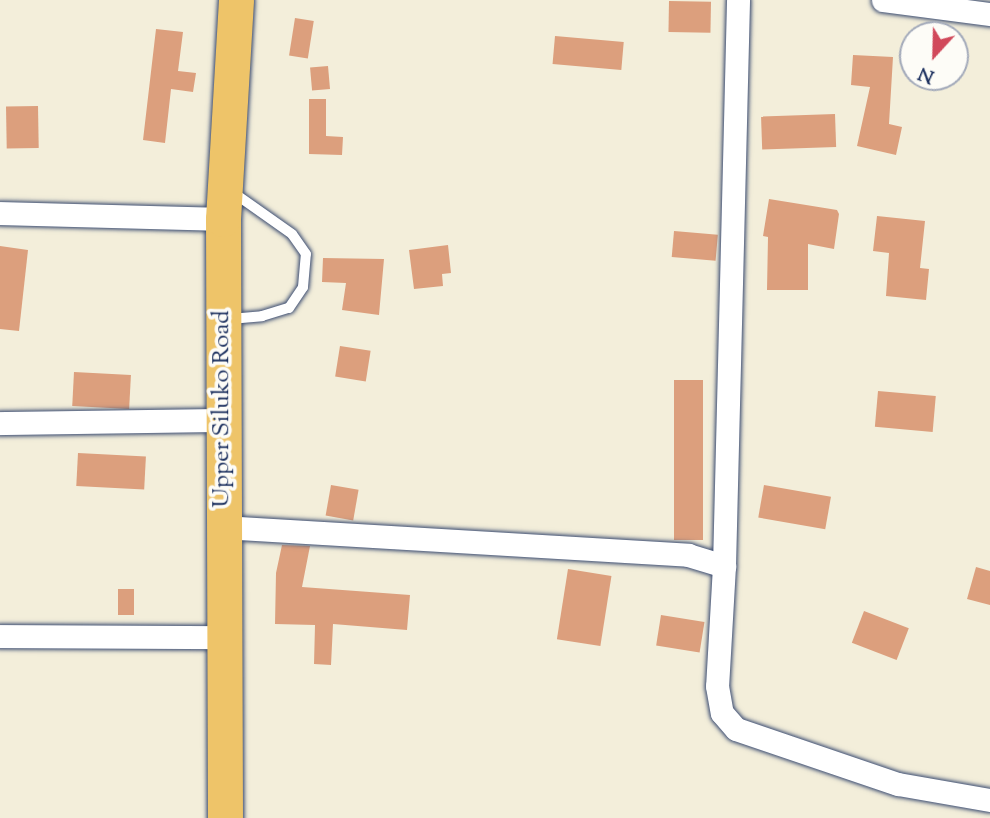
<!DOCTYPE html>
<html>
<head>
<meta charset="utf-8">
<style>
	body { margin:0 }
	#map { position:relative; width:990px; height:818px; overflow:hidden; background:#f3eeda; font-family:"Sorts Mill Goudy",serif }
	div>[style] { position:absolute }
	.building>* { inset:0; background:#dc9f7d; transform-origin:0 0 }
	.roads { filter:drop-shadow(0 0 2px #3b4c71) drop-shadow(0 0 2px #3b4c71) }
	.lane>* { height:10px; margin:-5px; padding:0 5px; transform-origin:5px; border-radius:5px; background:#fff }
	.street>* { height:23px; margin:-11.5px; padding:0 11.5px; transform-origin:11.5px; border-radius:11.5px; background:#fff }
	.primary>* { height:35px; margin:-17.5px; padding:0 17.5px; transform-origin:17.5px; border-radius:17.5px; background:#eec469 }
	span { translate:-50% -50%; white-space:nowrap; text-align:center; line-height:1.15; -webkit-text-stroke:7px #fdfcf7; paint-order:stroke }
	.street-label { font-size:24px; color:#1b2f5e }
	.north { position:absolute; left:899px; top:21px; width:70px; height:70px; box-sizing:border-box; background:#fdfcf7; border:2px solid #a3aaba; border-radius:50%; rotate:202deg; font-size:19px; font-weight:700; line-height:28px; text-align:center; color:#1b2f5e }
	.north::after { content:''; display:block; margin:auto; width:24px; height:32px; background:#d1495b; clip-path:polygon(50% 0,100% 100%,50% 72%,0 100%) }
</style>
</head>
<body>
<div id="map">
	<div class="building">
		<i style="left:669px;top:1px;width:42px;height:31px;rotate:1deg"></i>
		<i style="left:295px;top:18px;width:19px;height:38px;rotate:9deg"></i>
		<i style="clip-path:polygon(156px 29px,183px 32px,178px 71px,196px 73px,193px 92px,171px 89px,165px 143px,143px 140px)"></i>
		<i style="left:555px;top:36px;width:69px;height:28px;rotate:5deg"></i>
		<i style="clip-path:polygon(853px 55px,893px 57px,889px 124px,902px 127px,896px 155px,857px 146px,870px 87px,851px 85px)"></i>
		<i style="left:328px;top:66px;width:23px;height:18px;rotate:85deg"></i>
		<i style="clip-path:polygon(309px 99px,326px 99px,326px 136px,343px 137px,342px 155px,309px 154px)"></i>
		<i style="left:38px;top:106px;width:42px;height:32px;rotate:89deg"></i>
		<i style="left:835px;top:114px;width:33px;height:74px;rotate:88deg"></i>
		<i style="clip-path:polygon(769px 199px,837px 210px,839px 214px,834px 249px,808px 244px,808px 290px,767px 290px,768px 237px,763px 236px)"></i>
		<i style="clip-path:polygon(877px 216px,925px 221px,920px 268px,929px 269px,926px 300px,886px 296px,889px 253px,873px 251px)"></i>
		<i style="left:674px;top:231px;width:44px;height:26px;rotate:5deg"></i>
		<i style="clip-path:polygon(448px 245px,451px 273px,442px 274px,443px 286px,414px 289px,409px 250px)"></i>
		<i style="clip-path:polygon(0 246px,28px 250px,19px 331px,0 329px)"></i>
		<i style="clip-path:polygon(323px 258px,384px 259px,379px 315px,342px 310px,346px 283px,322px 282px)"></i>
		<i style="left:340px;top:346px;width:31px;height:31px;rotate:9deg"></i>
		<i style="left:74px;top:372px;width:57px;height:34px;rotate:3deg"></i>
		<i style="left:674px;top:380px;width:29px;height:160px"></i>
		<i style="left:878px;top:391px;width:58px;height:36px;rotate:5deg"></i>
		<i style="left:78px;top:453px;width:68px;height:33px;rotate:3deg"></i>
		<i style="left:331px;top:485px;width:28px;height:31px;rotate:10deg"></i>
		<i style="left:764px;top:485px;width:68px;height:33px;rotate:10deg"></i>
		<i style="clip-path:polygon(282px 545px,310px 546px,302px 587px,410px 595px,407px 630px,333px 624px,331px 665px,314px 664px,315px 625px,275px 624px,276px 573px)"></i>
		<i style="clip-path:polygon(976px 567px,990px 571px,990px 605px,967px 599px)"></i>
		<i style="left:568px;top:569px;width:44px;height:71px;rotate:9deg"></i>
		<i style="left:118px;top:589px;width:16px;height:26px"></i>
		<i style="left:864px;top:611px;width:48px;height:34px;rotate:21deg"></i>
		<i style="left:661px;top:615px;width:44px;height:31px;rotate:9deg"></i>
	</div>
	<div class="roads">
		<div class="lane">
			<i style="left:230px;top:319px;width:32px;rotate:-5deg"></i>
			<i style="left:262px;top:316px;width:28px;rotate:-17deg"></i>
			<i style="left:289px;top:308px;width:25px;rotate:-56deg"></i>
			<i style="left:303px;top:287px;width:33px;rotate:-85deg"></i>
			<i style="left:306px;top:254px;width:24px;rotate:-125deg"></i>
			<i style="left:292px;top:234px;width:75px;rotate:-144.8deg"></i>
		</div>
		<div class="street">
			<i style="left:883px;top:0;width:108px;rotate:7.5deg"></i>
			<i style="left:0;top:213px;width:223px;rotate:1.5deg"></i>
			<i style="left:0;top:423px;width:224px;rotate:-0.8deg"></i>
			<i style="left:222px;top:527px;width:467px;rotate:3.4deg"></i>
			<i style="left:688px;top:555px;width:38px;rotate:17deg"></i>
			<i style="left:724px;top:566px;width:120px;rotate:93.3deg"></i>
			<i style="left:717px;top:686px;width:27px;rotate:80deg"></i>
			<i style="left:722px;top:713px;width:21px;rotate:49deg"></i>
			<i style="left:736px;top:729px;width:171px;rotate:18.8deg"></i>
			<i style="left:898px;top:784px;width:93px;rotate:9.9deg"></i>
			<i style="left:724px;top:566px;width:566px;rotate:-88.58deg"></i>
			<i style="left:0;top:636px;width:223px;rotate:0.3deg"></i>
		</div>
		<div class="primary">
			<i style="left:225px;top:818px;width:599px;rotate:-90.19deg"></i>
			<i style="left:223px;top:219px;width:219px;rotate:-86.6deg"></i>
		</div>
	</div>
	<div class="street-label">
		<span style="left:223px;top:409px;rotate:-90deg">Upper Siluko Road</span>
	</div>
	<div class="north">N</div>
</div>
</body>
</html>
